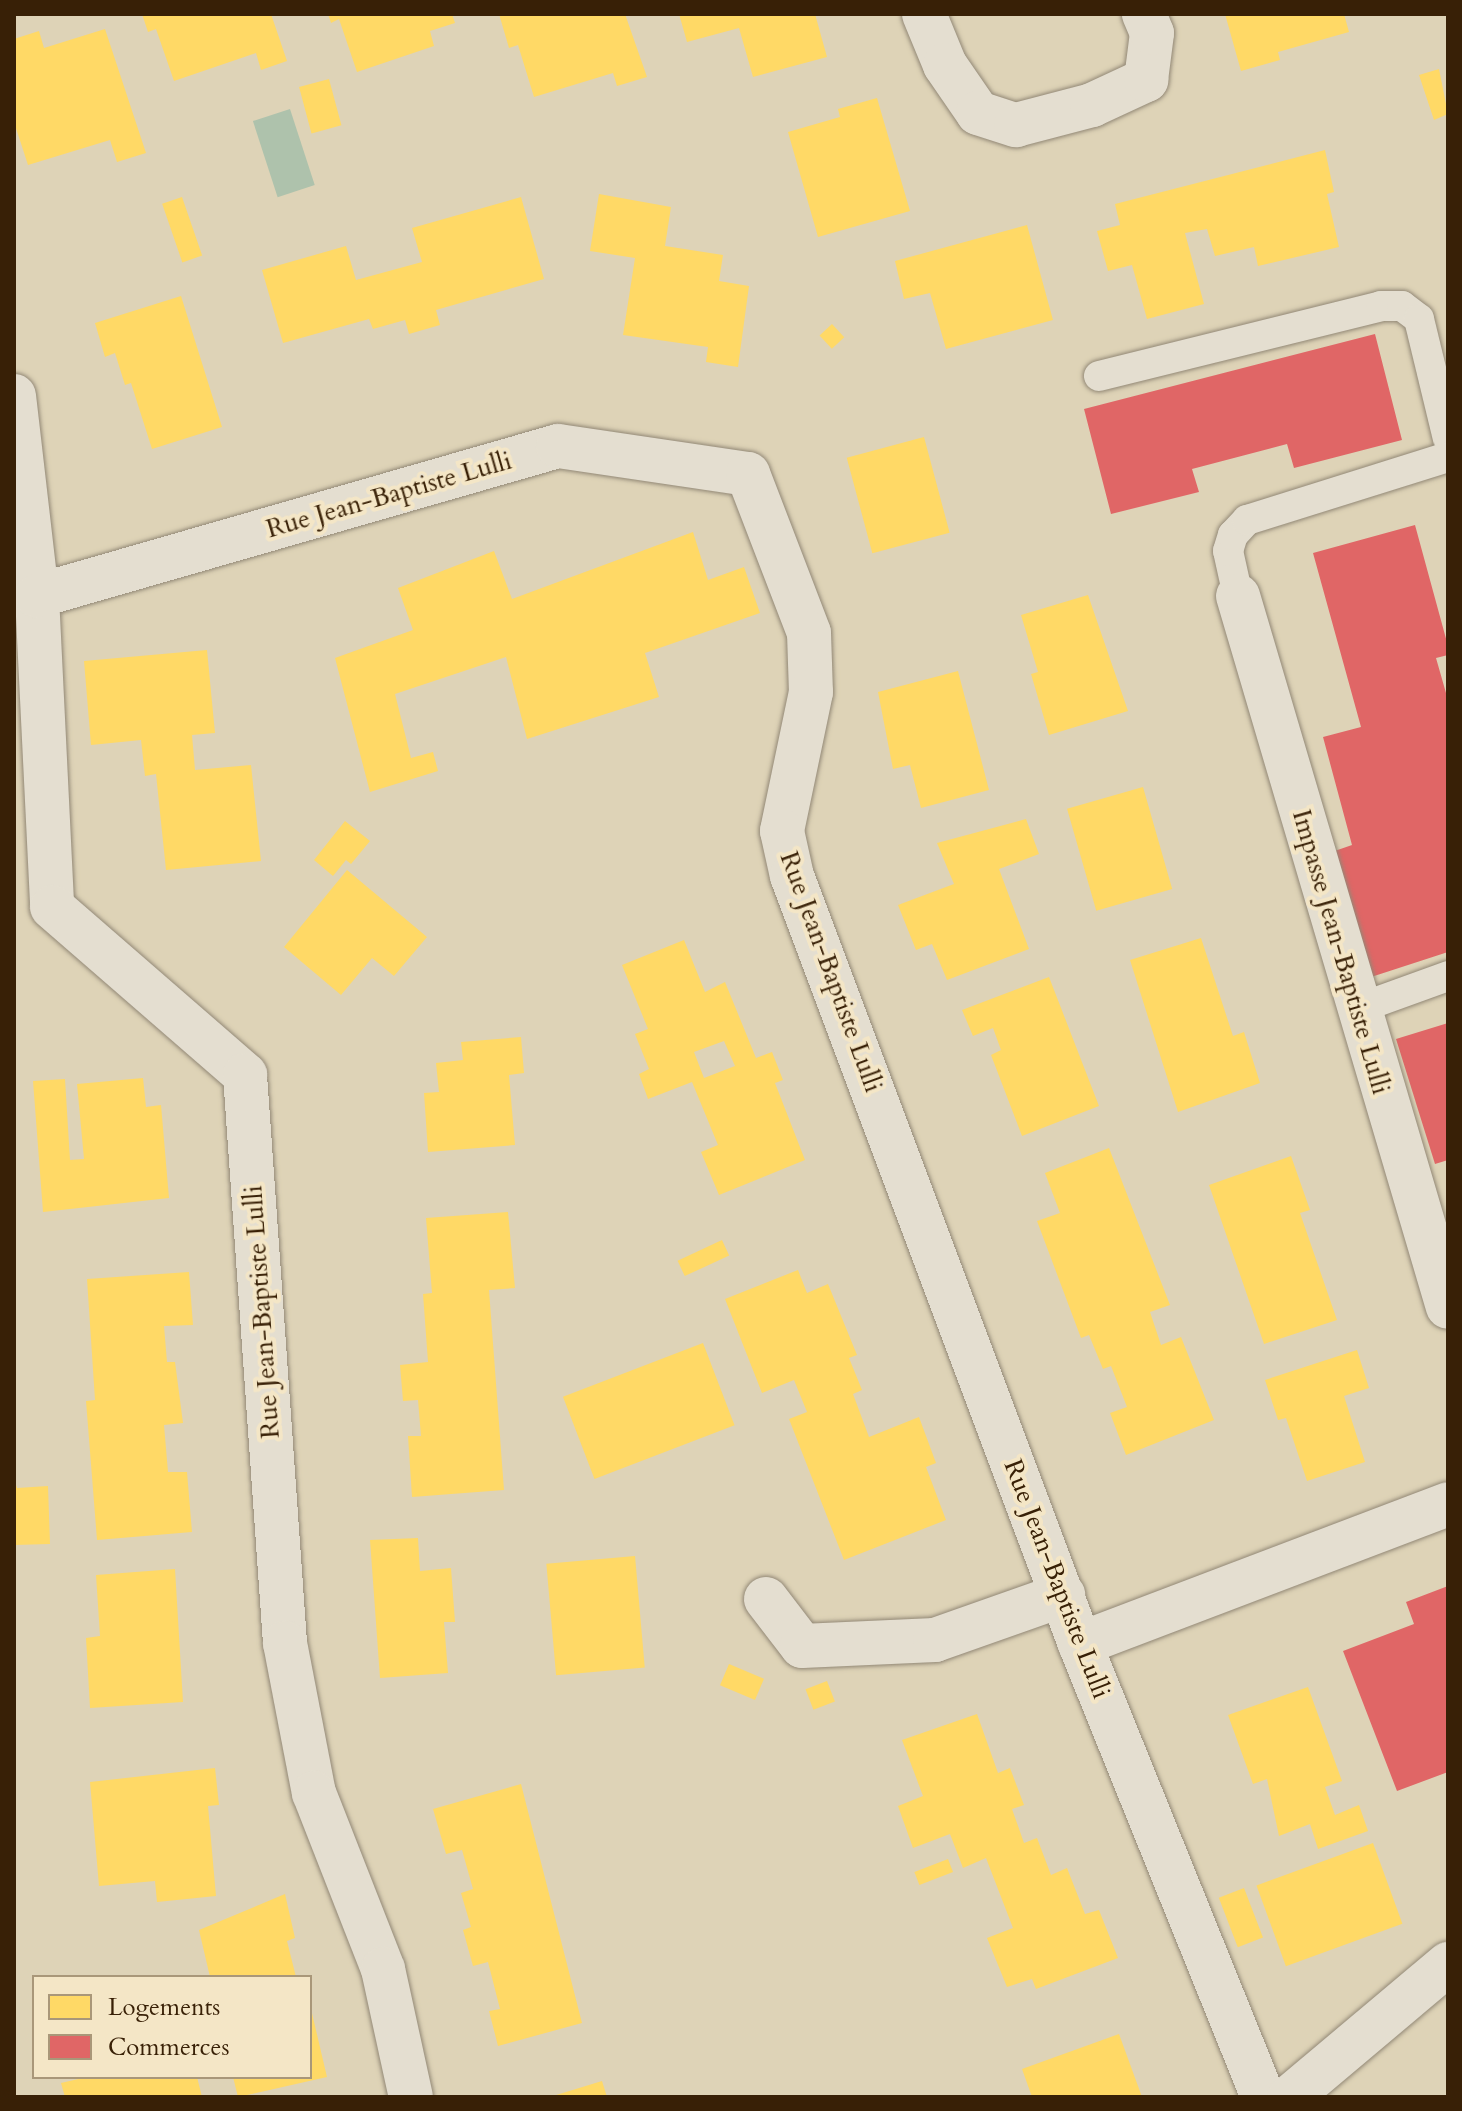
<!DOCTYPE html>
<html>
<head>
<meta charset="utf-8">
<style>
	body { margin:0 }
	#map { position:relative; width:1462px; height:2111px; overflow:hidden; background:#ded3b7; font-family:Cardo,serif }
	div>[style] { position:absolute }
	.water>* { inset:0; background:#aec2ac; transform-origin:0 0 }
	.homes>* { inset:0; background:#ffd966; transform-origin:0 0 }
	.shops>* { inset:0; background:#e06666 }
	.roads { filter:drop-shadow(0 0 2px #928876) drop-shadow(0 0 2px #928876) }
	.service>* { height:30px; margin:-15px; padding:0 15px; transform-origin:15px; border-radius:15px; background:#e4ded0 }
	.minor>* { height:44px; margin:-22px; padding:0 22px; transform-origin:22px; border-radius:22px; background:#e4ded0 }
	span { translate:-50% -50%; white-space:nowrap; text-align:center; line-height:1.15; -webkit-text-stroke:8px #f4e6c6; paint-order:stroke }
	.street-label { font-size:26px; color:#382006 }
	.frame { position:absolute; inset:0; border:16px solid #382006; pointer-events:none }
	.legend { position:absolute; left:32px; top:1975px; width:280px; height:104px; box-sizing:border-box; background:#f4e6c6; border:2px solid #a99779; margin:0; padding:10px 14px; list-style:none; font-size:24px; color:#382006 }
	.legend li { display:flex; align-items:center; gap:16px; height:40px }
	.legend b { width:40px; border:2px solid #a99779 }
</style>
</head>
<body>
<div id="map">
	<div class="water">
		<i style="left:290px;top:109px;width:80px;height:39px;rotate:72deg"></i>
	</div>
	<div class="homes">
		<i style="clip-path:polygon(142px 14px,271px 14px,287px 61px,261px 70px,256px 53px,174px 81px,156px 29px,148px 32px)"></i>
		<i style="clip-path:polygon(328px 14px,452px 14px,455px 23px,430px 31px,434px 46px,357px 72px,339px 19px,331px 23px)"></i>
		<i style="clip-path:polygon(499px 14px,625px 14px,647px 77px,617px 86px,613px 73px,534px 97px,518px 45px,509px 48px)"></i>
		<i style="clip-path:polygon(679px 14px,815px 14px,827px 57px,753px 77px,739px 28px,687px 42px)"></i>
		<i style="clip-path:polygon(1225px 14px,1344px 14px,1349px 32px,1278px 52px,1280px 60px,1241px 71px)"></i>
		<i style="clip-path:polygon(105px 29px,146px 153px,117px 162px,110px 140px,28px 165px,14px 122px,14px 39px,39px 31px,44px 48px)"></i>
		<i style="clip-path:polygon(1439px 69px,1448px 114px,1434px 120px,1419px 75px)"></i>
		<i style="left:329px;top:79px;width:48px;height:31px;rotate:75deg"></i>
		<i style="clip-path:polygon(877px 98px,910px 211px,818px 237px,788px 132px,840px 117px,838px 109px)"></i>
		<i style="clip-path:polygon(1325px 150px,1334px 192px,1327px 194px,1339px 247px,1258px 266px,1254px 247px,1215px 256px,1207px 229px,1185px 233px,1204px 304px,1147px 319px,1132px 265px,1108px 271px,1097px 231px,1120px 225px,1115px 204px)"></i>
		<i style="clip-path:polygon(599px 194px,671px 207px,665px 246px,723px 255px,719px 281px,749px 286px,738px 367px,706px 362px,708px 347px,623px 335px,635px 258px,590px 251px)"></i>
		<i style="left:182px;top:197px;width:62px;height:21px;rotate:71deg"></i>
		<i style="clip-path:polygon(521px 197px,544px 279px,436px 310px,440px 325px,409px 334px,405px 320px,373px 329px,369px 319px,283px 343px,262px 270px,346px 246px,356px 280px,422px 262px,412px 228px)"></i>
		<i style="clip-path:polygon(1027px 225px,1053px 320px,946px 349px,930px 293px,904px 299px,895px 261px)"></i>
		<i style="clip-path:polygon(181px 296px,222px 427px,152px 449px,131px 383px,125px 385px,115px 353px,105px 357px,95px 323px)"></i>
		<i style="left:832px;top:324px;width:18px;height:17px;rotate:47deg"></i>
		<i style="left:924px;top:437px;width:99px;height:80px;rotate:75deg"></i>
		<i style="clip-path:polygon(693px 532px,708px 580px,744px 567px,760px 613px,645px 653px,659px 697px,527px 739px,506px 657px,395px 694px,411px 758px,433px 752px,438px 771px,370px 792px,335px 658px,413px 630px,398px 588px,494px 551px,512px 599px)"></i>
		<i style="clip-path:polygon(1088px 595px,1128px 711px,1049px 735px,1031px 674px,1038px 672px,1021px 615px)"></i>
		<i style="clip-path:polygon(207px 650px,215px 733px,192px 735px,195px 770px,251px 765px,261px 861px,166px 870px,156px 774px,145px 776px,141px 740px,91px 745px,84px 661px)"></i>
		<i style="clip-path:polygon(958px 671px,989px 790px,921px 808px,910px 765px,893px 769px,878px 692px)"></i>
		<i style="left:1143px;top:787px;width:106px;height:79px;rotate:74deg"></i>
		<i style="clip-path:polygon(1026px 819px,1039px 854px,999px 869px,1029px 949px,947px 980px,932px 944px,916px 950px,898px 905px,954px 884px,937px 843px)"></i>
		<i style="clip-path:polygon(345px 821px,370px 841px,351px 864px,346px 860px,333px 876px,314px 860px)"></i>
		<i style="clip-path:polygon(347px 870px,427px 937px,394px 976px,372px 958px,341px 995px,284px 947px)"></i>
		<i style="clip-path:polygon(1201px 938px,1233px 1036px,1244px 1032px,1260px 1083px,1178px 1112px,1130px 960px)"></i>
		<i style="clip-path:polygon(evenodd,684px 940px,705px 992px,725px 982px,756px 1058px,772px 1052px,783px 1080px,775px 1083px,805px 1160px,719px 1195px,701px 1152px,718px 1145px,692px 1082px,648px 1099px,639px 1074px,649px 1069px,635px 1034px,648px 1029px,622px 965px,684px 940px,724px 1041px,735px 1066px,704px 1078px,694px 1052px,724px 1041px)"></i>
		<i style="clip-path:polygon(1049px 977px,1099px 1106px,1022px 1136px,991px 1055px,1001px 1050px,993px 1028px,973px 1036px,962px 1010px)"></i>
		<i style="clip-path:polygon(521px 1037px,524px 1073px,509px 1075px,515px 1145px,428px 1152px,424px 1093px,439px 1092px,436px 1063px,463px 1060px,461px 1042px)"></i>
		<i style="clip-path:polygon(143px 1078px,146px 1107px,161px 1105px,169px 1198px,43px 1212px,33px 1081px,65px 1079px,70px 1160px,84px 1159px,77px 1084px)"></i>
		<i style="clip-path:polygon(1109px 1148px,1170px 1305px,1150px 1312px,1161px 1345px,1181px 1337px,1214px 1420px,1126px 1455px,1110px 1413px,1127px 1407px,1111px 1366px,1103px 1369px,1089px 1335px,1081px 1338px,1037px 1221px,1060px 1213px,1045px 1173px)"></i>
		<i style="clip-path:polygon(1291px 1156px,1310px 1210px,1300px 1213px,1337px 1320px,1264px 1344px,1209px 1185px)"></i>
		<i style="clip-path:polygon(508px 1212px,515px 1288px,489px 1290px,504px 1490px,412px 1497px,408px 1436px,421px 1436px,418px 1400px,403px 1401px,400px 1365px,428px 1362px,423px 1294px,432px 1293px,426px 1218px)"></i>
		<i style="left:722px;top:1240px;width:17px;height:49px;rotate:65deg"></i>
		<i style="clip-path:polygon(798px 1270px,807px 1293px,828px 1284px,857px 1355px,849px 1358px,862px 1390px,853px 1394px,869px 1437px,919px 1417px,936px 1463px,926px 1467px,946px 1520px,844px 1560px,789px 1419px,807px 1412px,794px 1380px,762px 1393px,725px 1299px)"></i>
		<i style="clip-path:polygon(189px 1272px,193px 1325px,164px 1326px,167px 1362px,175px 1362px,183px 1423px,164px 1425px,168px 1472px,187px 1472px,192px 1532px,97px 1540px,86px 1401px,95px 1400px,87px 1279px)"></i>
		<i style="left:703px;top:1343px;width:88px;height:150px;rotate:69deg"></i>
		<i style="clip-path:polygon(1357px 1350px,1369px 1388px,1344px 1396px,1365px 1462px,1307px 1481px,1286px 1418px,1278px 1420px,1265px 1380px)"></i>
		<i style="clip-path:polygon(14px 1479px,17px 1488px,48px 1486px,50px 1544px,14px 1545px)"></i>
		<i style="clip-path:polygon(418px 1538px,420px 1571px,451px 1568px,455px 1622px,444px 1622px,448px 1673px,380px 1678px,370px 1540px)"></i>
		<i style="left:635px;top:1556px;width:112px;height:89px;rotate:85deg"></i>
		<i style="clip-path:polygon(175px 1569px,183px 1702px,90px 1708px,86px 1638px,100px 1636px,96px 1575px)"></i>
		<i style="left:729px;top:1664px;width:38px;height:23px;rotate:23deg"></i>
		<i style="left:827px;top:1681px;width:22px;height:23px;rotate:69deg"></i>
		<i style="clip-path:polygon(1308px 1687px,1342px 1781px,1325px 1787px,1335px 1815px,1359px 1805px,1368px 1831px,1318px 1849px,1310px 1824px,1279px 1836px,1267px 1779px,1253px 1784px,1228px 1715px)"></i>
		<i style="clip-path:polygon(977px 1714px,998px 1773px,1010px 1768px,1024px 1805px,1012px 1809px,1024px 1843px,1037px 1838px,1051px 1875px,1067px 1868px,1085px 1914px,1099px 1910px,1118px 1958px,1036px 1989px,1032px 1979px,1007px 1987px,987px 1938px,1013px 1928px,986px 1858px,963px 1868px,950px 1834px,913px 1848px,898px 1806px,923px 1796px,902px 1740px)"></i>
		<i style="clip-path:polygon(215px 1768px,219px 1805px,208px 1806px,216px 1896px,157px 1902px,155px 1881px,99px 1886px,90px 1782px)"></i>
		<i style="clip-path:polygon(521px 1784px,582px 2023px,498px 2046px,489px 2011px,500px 2009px,488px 1962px,473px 1966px,463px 1930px,471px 1927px,461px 1893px,473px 1889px,462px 1850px,446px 1854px,433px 1809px)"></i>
		<i style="left:1373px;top:1843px;width:86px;height:124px;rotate:70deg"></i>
		<i style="left:948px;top:1859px;width:14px;height:36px;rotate:69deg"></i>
		<i style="left:1244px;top:1888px;width:53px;height:27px;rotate:69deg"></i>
		<i style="clip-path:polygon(285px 1894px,295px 1938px,287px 1941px,296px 1977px,210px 1977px,199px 1930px)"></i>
		<i style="clip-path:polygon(311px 2009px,327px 2077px,238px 2097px,233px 2077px,310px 2077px)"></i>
		<i style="clip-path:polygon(1119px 2034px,1142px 2097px,1032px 2097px,1022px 2069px)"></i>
		<i style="clip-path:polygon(87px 2077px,197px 2077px,202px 2097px,65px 2097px,61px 2083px)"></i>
		<i style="clip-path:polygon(602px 2081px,607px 2097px,554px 2097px,553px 2096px)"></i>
	</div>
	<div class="shops">
		<i style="clip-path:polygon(1375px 334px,1402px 440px,1294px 468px,1287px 444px,1192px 469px,1199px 492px,1111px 514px,1084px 409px)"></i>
		<i style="clip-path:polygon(1415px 525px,1448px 646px,1448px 655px,1436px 658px,1448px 700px,1448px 952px,1365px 979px,1326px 854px,1352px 845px,1323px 737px,1361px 727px,1313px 553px)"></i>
		<i style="clip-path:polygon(1448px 1023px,1448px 1160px,1435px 1164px,1396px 1039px)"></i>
		<i style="clip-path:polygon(1448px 1586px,1448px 1772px,1397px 1791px,1343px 1651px,1414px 1624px,1406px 1602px)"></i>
	</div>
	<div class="roads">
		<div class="service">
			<i style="left:1099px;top:376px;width:291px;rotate:-13.9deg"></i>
			<i style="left:1381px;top:306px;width:21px"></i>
			<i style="left:1402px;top:306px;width:21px;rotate:37deg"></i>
			<i style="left:1419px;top:319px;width:123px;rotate:76.4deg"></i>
			<i style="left:1238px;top:596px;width:46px;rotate:-102.5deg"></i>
			<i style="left:1228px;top:551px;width:17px;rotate:-73deg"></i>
			<i style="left:1233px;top:535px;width:21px;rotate:-47deg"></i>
			<i style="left:1247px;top:520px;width:211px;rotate:-17.4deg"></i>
			<i style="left:1357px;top:1009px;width:97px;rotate:-19.9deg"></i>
		</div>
		<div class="minor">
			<i style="left:924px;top:14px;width:55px;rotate:67.6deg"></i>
			<i style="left:945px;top:65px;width:58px;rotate:55.5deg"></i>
			<i style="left:978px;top:113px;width:40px;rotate:18deg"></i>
			<i style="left:1016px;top:125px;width:79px;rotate:-14.7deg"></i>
			<i style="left:1092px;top:105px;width:60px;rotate:-24.8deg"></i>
			<i style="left:1146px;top:80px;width:47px;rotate:-82.7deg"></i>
			<i style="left:1152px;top:33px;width:21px;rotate:-113deg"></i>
			<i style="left:14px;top:396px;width:201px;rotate:83.4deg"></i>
			<i style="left:37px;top:596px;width:311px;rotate:87.2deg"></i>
			<i style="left:52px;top:907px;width:256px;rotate:41deg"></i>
			<i style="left:245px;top:1075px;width:569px;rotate:85.97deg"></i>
			<i style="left:285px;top:1643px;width:153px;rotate:79.1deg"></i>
			<i style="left:314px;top:1793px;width:189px;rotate:68.6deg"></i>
			<i style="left:383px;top:1969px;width:131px;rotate:77.7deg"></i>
			<i style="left:37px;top:596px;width:542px;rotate:-16.06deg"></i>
			<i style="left:558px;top:446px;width:192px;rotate:8.4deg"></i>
			<i style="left:748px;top:474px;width:170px;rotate:69deg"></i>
			<i style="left:809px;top:633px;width:59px;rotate:88.1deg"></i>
			<i style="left:811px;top:692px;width:142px;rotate:101.8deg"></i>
			<i style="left:782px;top:831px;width:46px;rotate:77.5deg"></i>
			<i style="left:792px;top:876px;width:820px;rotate:69.44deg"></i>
			<i style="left:1080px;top:1644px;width:489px;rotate:68deg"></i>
			<i style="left:1238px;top:596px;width:741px;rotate:73.55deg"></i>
			<i style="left:766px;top:1599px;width:59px;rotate:52.5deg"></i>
			<i style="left:802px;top:1646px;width:133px;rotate:-2.6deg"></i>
			<i style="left:935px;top:1640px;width:136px;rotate:-19.4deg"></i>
			<i style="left:1080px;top:1644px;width:394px;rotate:-20.8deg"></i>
			<i style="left:1290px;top:2097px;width:207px;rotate:-40.1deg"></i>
		</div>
	</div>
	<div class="street-label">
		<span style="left:389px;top:495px;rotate:-16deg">Rue Jean-Baptiste Lulli</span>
		<span style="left:1341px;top:952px;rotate:74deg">Impasse Jean-Baptiste Lulli</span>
		<span style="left:831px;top:972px;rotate:70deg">Rue Jean-Baptiste Lulli</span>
		<span style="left:262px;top:1312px;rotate:-94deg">Rue Jean-Baptiste Lulli</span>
		<span style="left:1057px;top:1579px;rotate:69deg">Rue Jean-Baptiste Lulli</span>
	</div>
	<div class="frame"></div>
	<ul class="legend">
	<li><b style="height:22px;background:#ffd966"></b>Logements</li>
	<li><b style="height:22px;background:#e06666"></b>Commerces</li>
	</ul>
</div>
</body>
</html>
